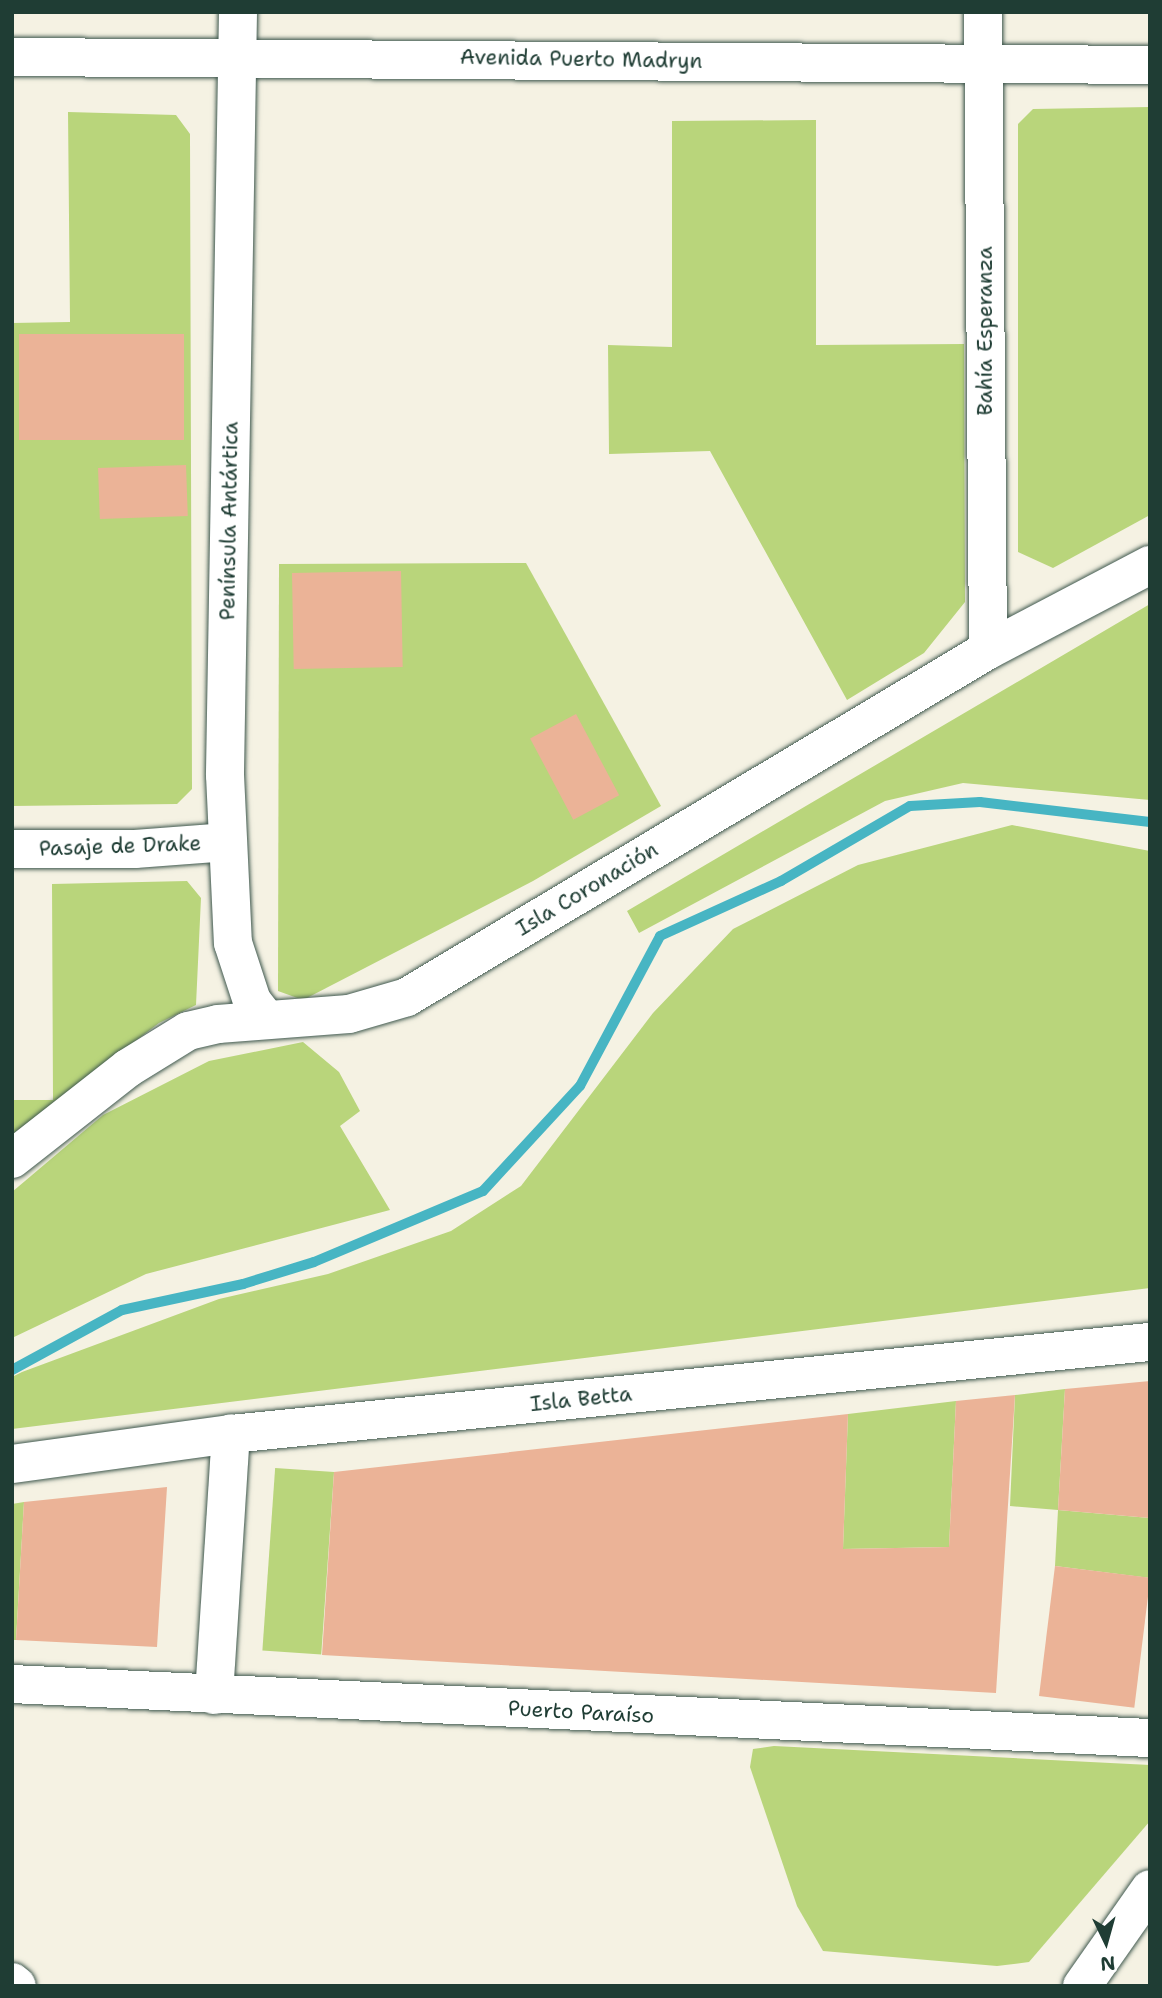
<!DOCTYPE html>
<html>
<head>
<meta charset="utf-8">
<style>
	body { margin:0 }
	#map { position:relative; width:1162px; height:1998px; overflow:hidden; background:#f5f2e3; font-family:"Shantell Sans",sans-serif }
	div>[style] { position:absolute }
	.green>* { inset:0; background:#b9d57b; transform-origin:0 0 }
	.stream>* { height:10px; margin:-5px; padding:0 5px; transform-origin:5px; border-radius:5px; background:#47b5c3 }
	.building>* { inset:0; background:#ebb397; transform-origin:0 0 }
	.roads { filter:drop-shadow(0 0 2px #3f584e) drop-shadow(0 0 2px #3f584e) }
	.street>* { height:38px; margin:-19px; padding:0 19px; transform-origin:19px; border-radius:19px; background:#fff }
	.secondary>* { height:38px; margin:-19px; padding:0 19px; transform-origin:19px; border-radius:19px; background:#fff }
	span { translate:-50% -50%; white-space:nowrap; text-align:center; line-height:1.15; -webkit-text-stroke:7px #fff; paint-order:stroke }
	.street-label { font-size:21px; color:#1f3d34 }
	.frame { position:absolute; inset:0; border:14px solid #1f3d34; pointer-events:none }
	.north { position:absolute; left:1071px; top:1907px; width:70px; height:70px; -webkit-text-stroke:5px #fff; paint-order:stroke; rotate:175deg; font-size:19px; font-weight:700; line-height:28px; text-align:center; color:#1f3d34 }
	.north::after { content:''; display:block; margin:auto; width:24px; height:32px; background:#1f3d34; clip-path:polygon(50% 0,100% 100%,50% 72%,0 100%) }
</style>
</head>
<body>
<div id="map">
	<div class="green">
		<i style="clip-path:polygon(1150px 107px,1150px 515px,1053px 568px,1018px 552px,1018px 124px,1033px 109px)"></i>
		<i style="clip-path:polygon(68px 112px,176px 115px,190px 134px,192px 789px,177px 804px,12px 806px,12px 323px,70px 322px)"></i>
		<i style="clip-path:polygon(816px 120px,816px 345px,964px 344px,965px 602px,924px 653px,847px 700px,710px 451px,609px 454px,608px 345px,672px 347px,672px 121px)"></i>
		<i style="clip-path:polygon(526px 563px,661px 806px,533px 881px,303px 1000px,278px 991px,279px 564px)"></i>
		<i style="clip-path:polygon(1150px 604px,1150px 800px,963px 783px,885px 801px,639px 933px,627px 911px)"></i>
		<i style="clip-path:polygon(1012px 825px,1150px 851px,1150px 1288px,12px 1429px,12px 1377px,22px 1372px,219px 1299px,328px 1274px,451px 1231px,521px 1186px,653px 1013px,733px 929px,858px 865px)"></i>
		<i style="clip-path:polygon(187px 881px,201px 898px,196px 1005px,159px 1023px,12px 1135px,12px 1100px,53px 1100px,52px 884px)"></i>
		<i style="clip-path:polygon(303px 1042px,339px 1072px,360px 1111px,340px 1126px,390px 1210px,146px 1274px,12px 1338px,12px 1192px,103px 1115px,209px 1061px)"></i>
		<i style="clip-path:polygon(1065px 1389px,1058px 1510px,1150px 1518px,1150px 1578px,1055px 1566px,1058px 1510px,1010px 1506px,1015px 1395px)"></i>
		<i style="clip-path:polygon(956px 1401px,949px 1547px,843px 1549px,848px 1414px)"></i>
		<i style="left:334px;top:1472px;width:183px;height:59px;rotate:94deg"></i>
		<i style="clip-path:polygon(24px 1502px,16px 1640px,12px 1640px,12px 1504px)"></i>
		<i style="clip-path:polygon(774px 1746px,1150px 1765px,1150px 1821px,1029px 1962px,997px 1966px,823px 1951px,797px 1906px,750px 1767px,753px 1749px)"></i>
	</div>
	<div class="stream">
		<i style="left:12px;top:1370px;width:125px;rotate:-28.6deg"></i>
		<i style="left:122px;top:1310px;width:124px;rotate:-12.1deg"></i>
		<i style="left:243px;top:1284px;width:74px;rotate:-17.2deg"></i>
		<i style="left:314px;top:1262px;width:183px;rotate:-22.8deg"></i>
		<i style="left:483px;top:1191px;width:143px;rotate:-47.3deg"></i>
		<i style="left:580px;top:1086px;width:170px;rotate:-61.9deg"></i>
		<i style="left:660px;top:936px;width:133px;rotate:-24.4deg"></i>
		<i style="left:781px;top:881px;width:149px;rotate:-30.2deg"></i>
		<i style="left:910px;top:806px;width:70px;rotate:-3.3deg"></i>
		<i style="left:980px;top:802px;width:171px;rotate:6.7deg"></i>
	</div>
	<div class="building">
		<i style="left:19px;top:334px;width:165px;height:106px"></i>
		<i style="left:186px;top:465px;width:51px;height:88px;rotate:88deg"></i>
		<i style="left:401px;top:571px;width:96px;height:109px;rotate:89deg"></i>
		<i style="left:576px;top:714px;width:92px;height:52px;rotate:62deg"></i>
		<i style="clip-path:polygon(1150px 1381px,1150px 1518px,1058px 1510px,1065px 1389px)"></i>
		<i style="clip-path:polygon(1015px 1395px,996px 1693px,322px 1655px,334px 1472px,848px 1414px,843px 1549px,949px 1547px,956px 1401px)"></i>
		<i style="clip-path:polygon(167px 1487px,157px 1647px,16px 1640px,24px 1502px)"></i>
		<i style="left:1055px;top:1566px;width:96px;height:131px;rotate:7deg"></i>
	</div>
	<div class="roads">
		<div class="street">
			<i style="left:238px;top:12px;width:763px;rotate:90.98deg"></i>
			<i style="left:225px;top:775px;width:168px;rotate:87.3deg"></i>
			<i style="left:233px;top:943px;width:61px;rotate:71.9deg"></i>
			<i style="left:252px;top:1001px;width:24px;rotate:52deg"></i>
			<i style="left:983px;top:12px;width:638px;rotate:89.55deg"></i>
			<i style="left:12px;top:57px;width:1138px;rotate:0.4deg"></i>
			<i style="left:12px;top:849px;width:123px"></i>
			<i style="left:135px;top:849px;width:93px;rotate:-4.3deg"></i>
			<i style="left:12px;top:1159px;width:147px;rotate:-38.1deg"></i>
			<i style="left:128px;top:1068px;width:70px;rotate:-31.7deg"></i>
			<i style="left:188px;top:1031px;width:31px;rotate:-13deg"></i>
			<i style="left:218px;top:1024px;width:131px;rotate:-4.4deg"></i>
			<i style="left:349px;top:1014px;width:60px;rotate:-16.3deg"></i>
			<i style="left:407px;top:997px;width:677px;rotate:-30.85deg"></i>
			<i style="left:988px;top:650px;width:183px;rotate:-27.7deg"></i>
			<i style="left:12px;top:1464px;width:221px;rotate:-7.8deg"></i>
			<i style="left:231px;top:1434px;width:924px;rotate:-5.72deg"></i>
			<i style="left:12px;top:1684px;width:1139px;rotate:2.72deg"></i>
			<i style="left:214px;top:1695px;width:262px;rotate:-86.3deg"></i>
			<i style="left:1082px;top:1986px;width:118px;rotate:-55deg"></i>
		</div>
		<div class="secondary">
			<i style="left:12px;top:1982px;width:6px;rotate:39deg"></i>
		</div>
	</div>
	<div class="street-label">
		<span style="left:581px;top:59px;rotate:1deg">Avenida Puerto Madryn</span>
		<span style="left:985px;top:331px;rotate:-90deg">Bahía Esperanza</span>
		<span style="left:229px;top:521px;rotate:-89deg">Península Antártica</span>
		<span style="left:120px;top:846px;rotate:-2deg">Pasaje de Drake</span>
		<span style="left:587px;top:889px;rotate:-31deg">Isla Coronación</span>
		<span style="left:581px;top:1399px;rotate:-6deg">Isla Betta</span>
		<span style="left:581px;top:1712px;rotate:3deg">Puerto Paraíso</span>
	</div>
	<div class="frame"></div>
	<div class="north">N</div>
</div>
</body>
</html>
